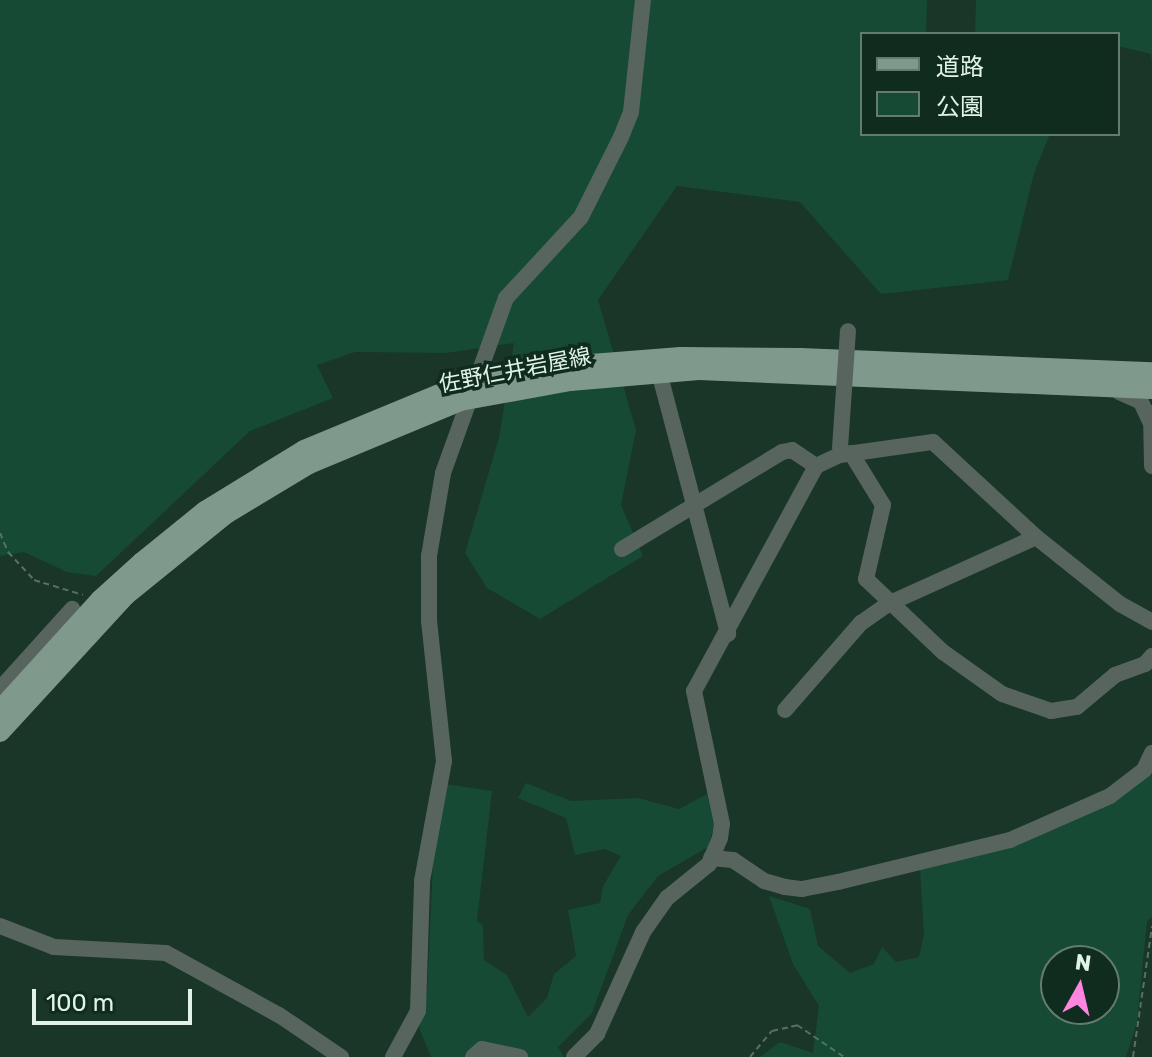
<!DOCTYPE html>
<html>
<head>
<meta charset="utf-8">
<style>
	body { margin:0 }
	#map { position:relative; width:1152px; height:1057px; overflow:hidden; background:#193628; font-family:Rubik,"Noto Sans JP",sans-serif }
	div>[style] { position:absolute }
	.green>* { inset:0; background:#164a34 }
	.path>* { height:2px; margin-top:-1px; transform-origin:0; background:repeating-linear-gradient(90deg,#577064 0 6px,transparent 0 10px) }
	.minor>* { height:16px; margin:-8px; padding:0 8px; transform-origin:8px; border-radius:8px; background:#58655e }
	.major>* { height:20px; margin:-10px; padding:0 10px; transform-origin:10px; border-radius:10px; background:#7f9a8c }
	.minor-bridge>* { height:16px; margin:-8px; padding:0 8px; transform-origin:8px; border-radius:8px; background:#58655e }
	.major-bridge>* { height:20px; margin:-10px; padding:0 10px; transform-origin:10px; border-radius:10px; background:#7f9a8c }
	span { translate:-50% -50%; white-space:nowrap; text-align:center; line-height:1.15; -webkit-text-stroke:7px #0f2c1f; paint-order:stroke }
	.street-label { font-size:22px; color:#e1f2e9 }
	.legend { position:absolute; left:860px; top:32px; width:260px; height:104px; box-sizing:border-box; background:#0f2c1f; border:2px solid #637b70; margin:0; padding:10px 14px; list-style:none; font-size:24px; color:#e1f2e9 }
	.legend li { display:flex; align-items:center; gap:16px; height:40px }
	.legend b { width:40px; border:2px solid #637b70 }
	.north { position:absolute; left:1040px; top:945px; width:80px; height:80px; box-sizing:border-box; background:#0f2c1f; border:2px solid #637b70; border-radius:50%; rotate:8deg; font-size:22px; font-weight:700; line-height:32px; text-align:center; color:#e1f2e9 }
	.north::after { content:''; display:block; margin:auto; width:28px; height:36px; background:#fe86e0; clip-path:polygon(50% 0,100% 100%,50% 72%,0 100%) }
	.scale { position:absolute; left:32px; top:989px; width:160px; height:36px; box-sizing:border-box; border:4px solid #e1f2e9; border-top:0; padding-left:10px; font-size:24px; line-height:28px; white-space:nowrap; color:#e1f2e9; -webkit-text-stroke:6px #0f2c1f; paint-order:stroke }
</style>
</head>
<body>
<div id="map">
	<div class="green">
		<i style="clip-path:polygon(0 0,927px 0,926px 34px,862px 34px,862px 134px,1050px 134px,1034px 173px,1008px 280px,881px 294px,800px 202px,677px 186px,598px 300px,636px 430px,621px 505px,643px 556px,540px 619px,487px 588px,465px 553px,499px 438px,514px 343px,446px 353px,355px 352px,317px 365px,333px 398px,250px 431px,96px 576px,67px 572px,24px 552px,0 556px)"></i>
		<i style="clip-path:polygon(976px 0,1152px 0,1152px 63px,1151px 54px,1118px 46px,1118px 34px,975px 34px)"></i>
		<i style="clip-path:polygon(evenodd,1152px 768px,1152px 917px,1147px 921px,1137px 1022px,1126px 1057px,760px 1057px,780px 1042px,813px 1053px,819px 1006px,793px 964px,769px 896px,810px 909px,818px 946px,850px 973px,874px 964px,882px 947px,896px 962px,919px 957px,924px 935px,920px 869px,1035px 836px,1152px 768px,1056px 961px,1104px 961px,1104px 1009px,1056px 1009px,1056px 961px)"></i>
		<i style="clip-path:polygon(526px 783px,571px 801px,638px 798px,679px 809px,707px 794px,714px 826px,708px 847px,658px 876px,628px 915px,592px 1013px,558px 1047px,564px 1057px,431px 1057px,419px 1028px,427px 993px,433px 863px,445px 784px,492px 791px,477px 920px,483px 926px,484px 960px,507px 975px,528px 1017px,547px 998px,554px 974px,576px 956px,568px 910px,600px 903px,603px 886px,621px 856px,605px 849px,575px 855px,566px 818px,518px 798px)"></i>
	</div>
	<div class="path">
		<i style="left:0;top:533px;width:21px;rotate:67deg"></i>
		<i style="left:8px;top:552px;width:38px;rotate:47deg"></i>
		<i style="left:34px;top:580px;width:51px;rotate:17deg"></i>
		<i style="left:750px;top:1057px;width:34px;rotate:-50deg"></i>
		<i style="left:772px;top:1031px;width:26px;rotate:-13deg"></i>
		<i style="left:797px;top:1025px;width:57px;rotate:34.2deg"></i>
		<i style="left:1133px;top:1057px;width:132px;rotate:-81.7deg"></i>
	</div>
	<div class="minor">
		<i style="left:659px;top:372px;width:271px;rotate:75.2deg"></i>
		<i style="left:1119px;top:392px;width:24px;rotate:24deg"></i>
		<i style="left:1141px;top:402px;width:21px;rotate:65deg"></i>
		<i style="left:1151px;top:413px;width:53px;rotate:88.9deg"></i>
		<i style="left:851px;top:453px;width:61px;rotate:58.4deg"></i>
		<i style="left:883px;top:505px;width:76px;rotate:102.9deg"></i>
		<i style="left:866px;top:579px;width:106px;rotate:43.5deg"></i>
		<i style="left:943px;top:652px;width:72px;rotate:35.4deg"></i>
		<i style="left:1002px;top:694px;width:52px;rotate:19.1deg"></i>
		<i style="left:1051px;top:711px;width:26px;rotate:-9deg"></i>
		<i style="left:1077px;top:707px;width:50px;rotate:-40.1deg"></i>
		<i style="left:1115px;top:675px;width:32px;rotate:-20deg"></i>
		<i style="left:1145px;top:664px;width:11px;rotate:-49deg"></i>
		<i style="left:622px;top:549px;width:187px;rotate:-31.2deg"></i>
		<i style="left:782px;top:452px;width:10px;rotate:-11deg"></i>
		<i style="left:792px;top:450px;width:29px;rotate:34deg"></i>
		<i style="left:0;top:689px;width:108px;rotate:-48deg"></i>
		<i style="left:785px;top:710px;width:116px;rotate:-48.9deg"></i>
		<i style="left:861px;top:623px;width:35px;rotate:-35deg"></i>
		<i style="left:890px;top:603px;width:160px;rotate:-24.3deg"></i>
		<i style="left:711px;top:858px;width:22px;rotate:5deg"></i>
		<i style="left:733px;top:860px;width:37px;rotate:34deg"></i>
		<i style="left:764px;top:881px;width:22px;rotate:16deg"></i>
		<i style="left:785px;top:887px;width:17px;rotate:7deg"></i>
		<i style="left:802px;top:889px;width:37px;rotate:-11deg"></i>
		<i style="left:838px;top:882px;width:177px;rotate:-13.7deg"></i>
		<i style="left:1010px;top:840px;width:109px;rotate:-23.7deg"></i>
		<i style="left:1110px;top:796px;width:43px;rotate:-37.4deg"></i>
		<i style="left:1144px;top:770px;width:19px;rotate:-65deg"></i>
		<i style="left:0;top:926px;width:58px;rotate:21.3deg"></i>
		<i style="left:54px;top:947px;width:112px;rotate:3.1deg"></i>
		<i style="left:166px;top:953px;width:129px;rotate:28.8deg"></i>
		<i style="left:279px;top:1015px;width:75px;rotate:34.1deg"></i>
		<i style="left:393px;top:1057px;width:52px;rotate:-61.5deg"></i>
		<i style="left:418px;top:1011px;width:130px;rotate:-88.2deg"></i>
		<i style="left:422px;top:881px;width:122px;rotate:-79.6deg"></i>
		<i style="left:444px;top:761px;width:141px;rotate:-96.1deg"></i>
		<i style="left:429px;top:621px;width:65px;rotate:-90deg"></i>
		<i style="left:429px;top:556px;width:84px;rotate:-80.4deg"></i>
		<i style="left:443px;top:473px;width:186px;rotate:-70.2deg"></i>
		<i style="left:506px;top:298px;width:110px;rotate:-47.2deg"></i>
		<i style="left:581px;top:217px;width:89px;rotate:-63.4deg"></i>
		<i style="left:621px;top:137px;width:27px;rotate:-68deg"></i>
		<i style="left:631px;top:112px;width:113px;rotate:-83.9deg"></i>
		<i style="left:473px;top:1057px;width:12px;rotate:-42deg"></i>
		<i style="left:482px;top:1049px;width:39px;rotate:12deg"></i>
		<i style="left:574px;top:1057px;width:33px;rotate:-45deg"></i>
		<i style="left:597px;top:1034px;width:112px;rotate:-65.7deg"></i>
		<i style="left:643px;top:932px;width:42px;rotate:-54.8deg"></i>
		<i style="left:667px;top:898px;width:54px;rotate:-39deg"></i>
		<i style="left:709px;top:864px;width:28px;rotate:-67deg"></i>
		<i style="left:720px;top:838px;width:14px;rotate:-82deg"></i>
		<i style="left:722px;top:824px;width:136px;rotate:-101.9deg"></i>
		<i style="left:694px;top:691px;width:256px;rotate:-61.5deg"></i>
		<i style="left:816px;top:466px;width:26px;rotate:-25deg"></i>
		<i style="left:840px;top:455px;width:94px;rotate:-8deg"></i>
		<i style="left:933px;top:442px;width:140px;rotate:42.7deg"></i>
		<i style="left:1036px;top:537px;width:107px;rotate:38.6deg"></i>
		<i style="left:1120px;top:604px;width:37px;rotate:29deg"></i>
	</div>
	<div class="major">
		<i style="left:566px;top:366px;width:115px;rotate:-4.5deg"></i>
		<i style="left:681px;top:357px;width:119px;rotate:0.5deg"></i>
		<i style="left:800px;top:358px;width:352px;rotate:2.3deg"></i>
		<i style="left:570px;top:381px;width:129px;rotate:-4.9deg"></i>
		<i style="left:699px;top:370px;width:453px;rotate:2.4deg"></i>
		<i style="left:0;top:710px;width:149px;rotate:-47.7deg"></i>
		<i style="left:100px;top:600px;width:57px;rotate:-42.1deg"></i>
		<i style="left:142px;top:562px;width:81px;rotate:-39deg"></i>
		<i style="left:205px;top:511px;width:116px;rotate:-31.6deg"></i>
		<i style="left:0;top:732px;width:186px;rotate:-47.4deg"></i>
		<i style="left:126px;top:595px;width:129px;rotate:-39deg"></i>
		<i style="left:226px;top:514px;width:97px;rotate:-31.1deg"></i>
	</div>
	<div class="minor-bridge">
		<i style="left:840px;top:448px;width:117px;rotate:-86.1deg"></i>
	</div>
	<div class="major-bridge">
		<i style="left:304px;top:450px;width:159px;rotate:-22.5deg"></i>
		<i style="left:451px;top:389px;width:117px;rotate:-11.3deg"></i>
		<i style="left:309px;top:464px;width:164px;rotate:-22.6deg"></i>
		<i style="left:460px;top:401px;width:112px;rotate:-10.3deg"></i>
	</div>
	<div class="street-label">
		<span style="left:515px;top:370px;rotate:-11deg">佐野仁井岩屋線</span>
	</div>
	<ul class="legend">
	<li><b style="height:10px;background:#7f9a8c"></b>道路</li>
	<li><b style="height:22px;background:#164a34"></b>公園</li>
	</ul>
	<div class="north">N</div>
	<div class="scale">100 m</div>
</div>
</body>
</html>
